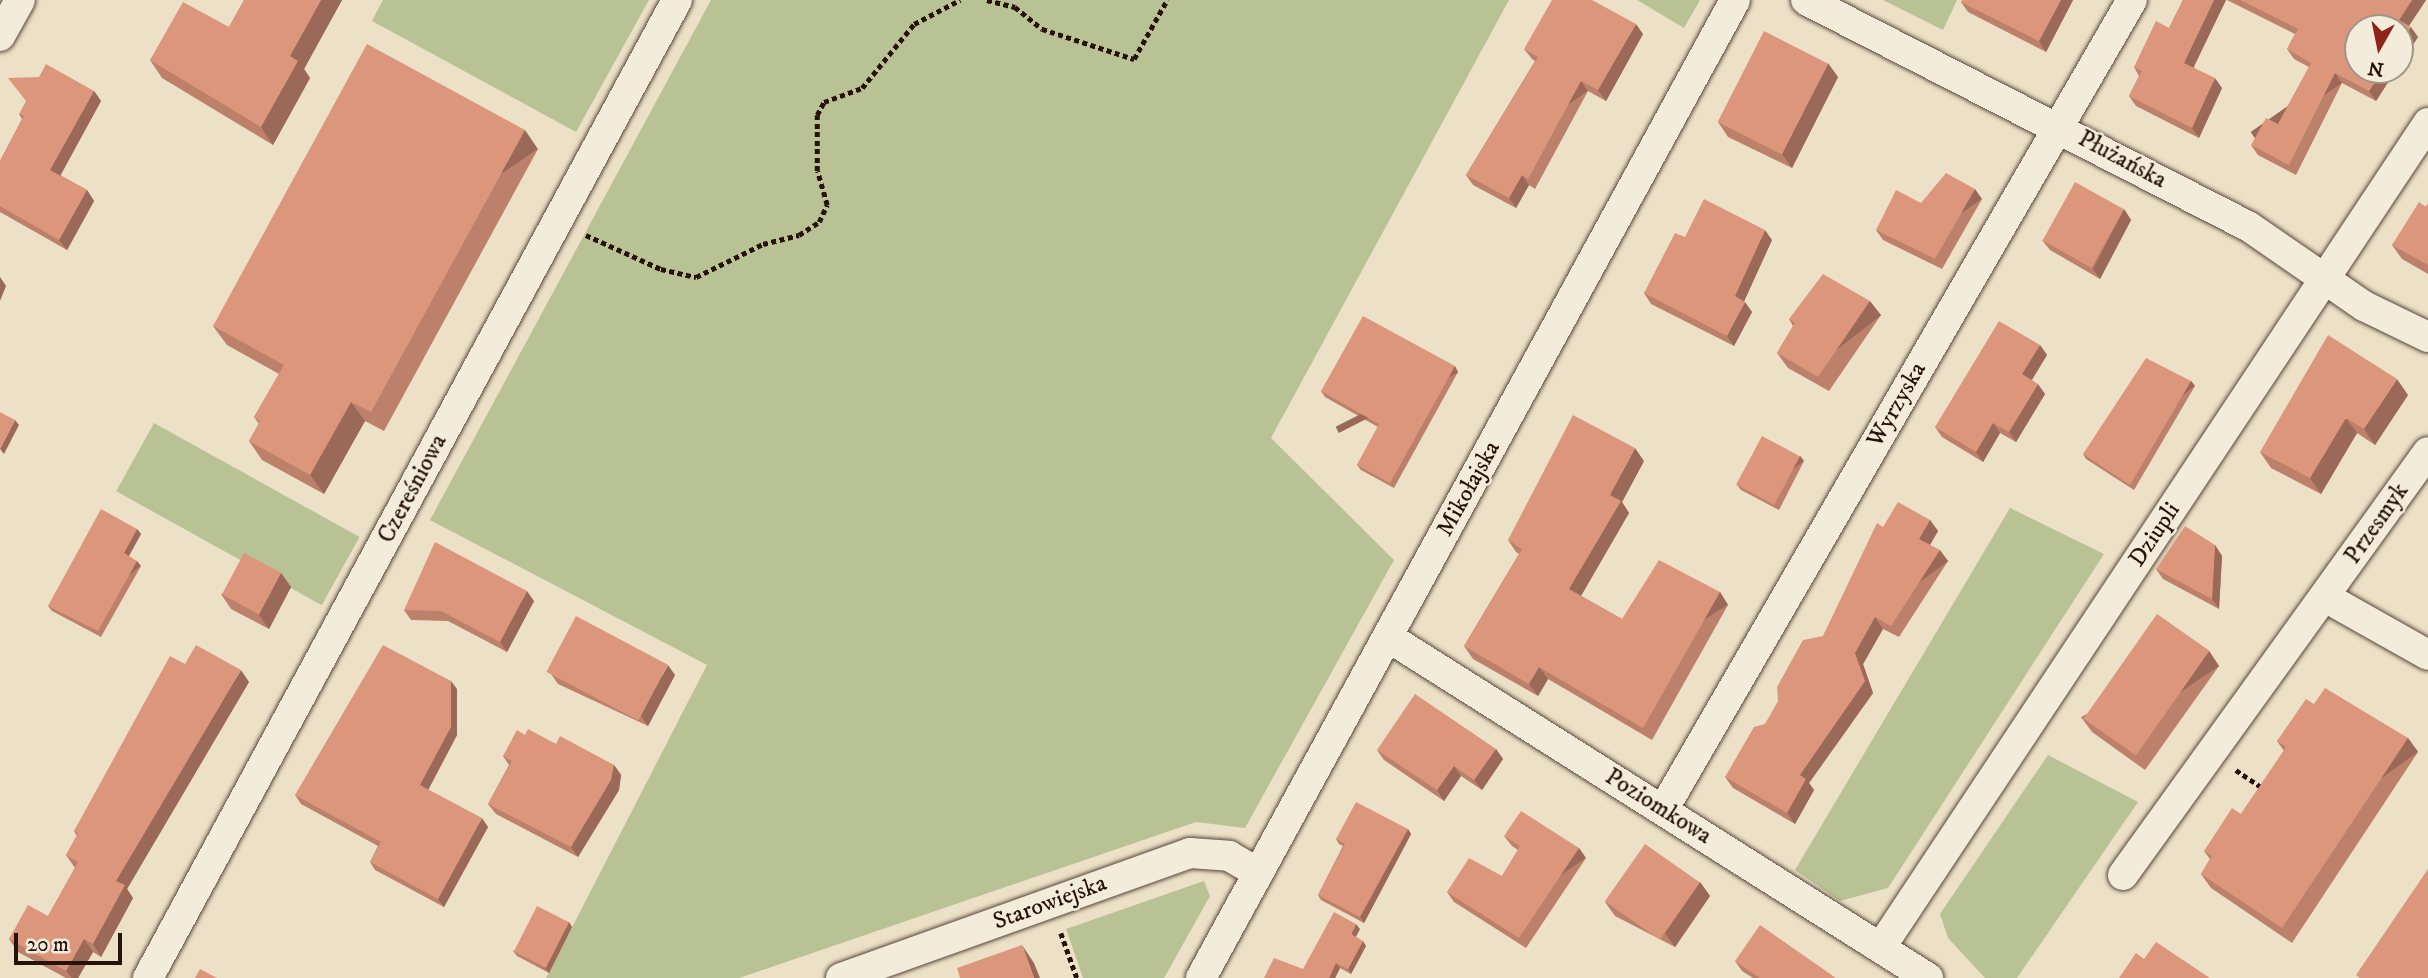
<!DOCTYPE html>
<html>
<head>
<meta charset="utf-8">
<style>
	body { margin:0 }
	#map { position:relative; width:2428px; height:978px; overflow:hidden; background:#ece1c7; font-family:"IM FELL DW Pica",serif }
	div>[style] { position:absolute }
	.green>* { inset:0; background:#b9c294; transform-origin:0 0 }
	.path>* { height:4.5px; margin-top:-2.25px; transform-origin:0; background:repeating-linear-gradient(90deg,#27120a 0 5px,transparent 0 8.5px) }
	.roads { filter:drop-shadow(0 0 2px #584639) drop-shadow(0 0 2px #584639) }
	.minor>* { height:30px; margin:-15px; padding:0 15px; transform-origin:15px; border-radius:15px; background:#f3ecdb }
	.wall>* { inset:0; background:#bd816b }
	.shaded-wall>* { inset:0; background:#9a6957; transform-origin:0 0 }
	.building>* { inset:0; background:#dc967c; transform-origin:0 0 }
	span { translate:-50% -50%; white-space:nowrap; text-align:center; line-height:1.15; -webkit-text-stroke:5px #f3ecdb; paint-order:stroke }
	.street-label { font-size:24px; color:#27120a }
	.north { position:absolute; left:2344px; top:14px; width:70px; height:70px; box-sizing:border-box; background:#f3ecdb; border:2px solid #a19587; border-radius:50%; rotate:189deg; font-size:19px; font-weight:700; line-height:28px; text-align:center; color:#27120a }
	.north::after { content:''; display:block; margin:auto; width:24px; height:32px; background:#8f2418; clip-path:polygon(50% 0,100% 100%,50% 72%,0 100%) }
	.scale { position:absolute; left:14px; top:933px; width:108px; height:32px; box-sizing:border-box; border:4px solid #27120a; border-top:0; padding-left:9px; font-size:21px; line-height:24px; white-space:nowrap; color:#27120a; -webkit-text-stroke:5px #f3ecdb; paint-order:stroke }
</style>
</head>
<body>
<div id="map">
	<div class="green">
		<i style="clip-path:polygon(383px 0,649px 0,576px 132px,372px 21px)"></i>
		<i style="clip-path:polygon(711px 0,1509px 0,1271px 438px,1394px 560px,1245px 828px,1196px 822px,739px 978px,546px 978px,707px 665px,430px 520px)"></i>
		<i style="clip-path:polygon(1637px 0,1700px 0,1684px 28px)"></i>
		<i style="clip-path:polygon(1883px 0,1957px 0,1943px 30px)"></i>
		<i style="left:154px;top:423px;width:235px;height:78px;rotate:29deg"></i>
		<i style="clip-path:polygon(2010px 508px,2104px 554px,1888px 888px,1840px 901px,1795px 870px)"></i>
		<i style="clip-path:polygon(2048px 755px,2138px 802px,2017px 978px,1985px 978px,1948px 938px,1940px 914px)"></i>
		<i style="clip-path:polygon(1204px 881px,1210px 896px,1164px 978px,1083px 978px,1066px 929px)"></i>
	</div>
	<div class="path">
		<i style="left:987px;top:0;width:29px;rotate:14deg"></i>
		<i style="left:1015px;top:7px;width:35px;rotate:39deg"></i>
		<i style="left:1042px;top:29px;width:97px;rotate:18.1deg"></i>
		<i style="left:1134px;top:59px;width:68px;rotate:-60.8deg"></i>
		<i style="left:586px;top:235px;width:82px;rotate:24.4deg"></i>
		<i style="left:661px;top:269px;width:36px;rotate:13deg"></i>
		<i style="left:696px;top:277px;width:75px;rotate:-26.2deg"></i>
		<i style="left:763px;top:244px;width:37px;rotate:-14deg"></i>
		<i style="left:799px;top:235px;width:24px;rotate:-33deg"></i>
		<i style="left:819px;top:222px;width:19px;rotate:-65deg"></i>
		<i style="left:827px;top:205px;width:35px;rotate:-106deg"></i>
		<i style="left:817px;top:171px;width:56px;rotate:-90deg"></i>
		<i style="left:817px;top:115px;width:15px;rotate:-62deg"></i>
		<i style="left:824px;top:102px;width:40px;rotate:-20.2deg"></i>
		<i style="left:862px;top:88px;width:82px;rotate:-50.9deg"></i>
		<i style="left:914px;top:24px;width:52px;rotate:-27.6deg"></i>
		<i style="left:2236px;top:770px;width:34px;rotate:34deg"></i>
		<i style="left:1061px;top:933px;width:48px;rotate:70.4deg"></i>
	</div>
	<div class="roads">
		<div class="minor">
			<i style="left:1806px;top:0;width:496px;rotate:27.1deg"></i>
			<i style="left:2248px;top:226px;width:141px;rotate:34.6deg"></i>
			<i style="left:2364px;top:306px;width:71px;rotate:25.8deg"></i>
			<i style="left:0;top:36px;width:41px;rotate:-60.9deg"></i>
			<i style="left:2325px;top:597px;width:118px;rotate:29.4deg"></i>
			<i style="left:1388px;top:637px;width:639px;rotate:32.27deg"></i>
			<i style="left:1663px;top:810px;width:936px;rotate:-59.93deg"></i>
			<i style="left:2123px;top:875px;width:521px;rotate:-54.21deg"></i>
			<i style="left:1881px;top:947px;width:989px;rotate:-56.42deg"></i>
			<i style="left:148px;top:978px;width:1112px;rotate:-61.59deg"></i>
			<i style="left:841px;top:978px;width:371px;rotate:-19.7deg"></i>
			<i style="left:1190px;top:853px;width:39px;rotate:4deg"></i>
			<i style="left:1229px;top:856px;width:34px;rotate:30deg"></i>
			<i style="left:1201px;top:978px;width:1114px;rotate:-61.36deg"></i>
		</div>
	</div>
	<div class="wall">
		<i style="clip-path:polygon(244px 0,342px 0,304px 69px,310px 78px,273px 145px,162px 78px,150px 60px,229px 27px)"></i>
		<i style="clip-path:polygon(2073px 0,2046px 52px,1968px 12px,1961px 2px)"></i>
		<i style="clip-path:polygon(2183px 0,2226px 0,2193px 67px,2222px 88px,2199px 138px,2136px 106px,2129px 96px,2139px 76px,2134px 67px,2169px 28px)"></i>
		<i style="clip-path:polygon(2227px 0,2426px 0,2409px 26px,2418px 37px,2400px 64px,2400px 28px,2358px 70px,2396px 70px,2376px 101px,2342px 83px,2296px 175px,2258px 155px,2251px 145px,2278px 124px,2309px 67px,2294px 59px,2287px 49px,2295px 34px)"></i>
		<i style="clip-path:polygon(1643px 34px,1606px 101px,1588px 91px,1535px 189px,1529px 185px,1516px 208px,1473px 185px,1466px 175px,1535px 61px,1532px 59px,1524px 49px)"></i>
		<i style="clip-path:polygon(1838px 77px,1792px 168px,1728px 137px,1718px 122px)"></i>
		<i style="clip-path:polygon(94px 91px,101px 101px,60px 175px,87px 190px,94px 201px,67px 250px,0 212px,0 161px,22px 119px,19px 114px)"></i>
		<i style="clip-path:polygon(538px 149px,384px 431px,365px 421px,324px 494px,262px 460px,249px 441px,259px 424px,254px 417px,279px 374px,227px 345px,213px 326px)"></i>
		<i style="clip-path:polygon(1982px 199px,1942px 269px,1883px 240px,1876px 230px,1921px 203px)"></i>
		<i style="clip-path:polygon(2428px 204px,2428px 274px,2402px 259px,2392px 245px)"></i>
		<i style="clip-path:polygon(2124px 209px,2131px 220px,2100px 279px,2050px 250px,2042px 240px)"></i>
		<i style="clip-path:polygon(1685px 237px,1772px 240px,1744px 301px,1752px 312px,1734px 346px,1651px 304px,1644px 293px)"></i>
		<i style="clip-path:polygon(1881px 315px,1829px 391px,1788px 368px,1777px 353px,1793px 326px,1789px 319px)"></i>
		<i style="clip-path:polygon(2040px 345px,2047px 355px,2032px 380px,2045px 394px,2016px 442px,2000px 433px,1983px 462px,1942px 437px,1935px 427px)"></i>
		<i style="clip-path:polygon(1458px 372px,1394px 488px,1361px 470px,1357px 465px,1378px 427px,1325px 397px,1321px 391px)"></i>
		<i style="clip-path:polygon(2191px 381px,2195px 386px,2134px 490px,2086px 459px,2083px 454px)"></i>
		<i style="clip-path:polygon(2408px 395px,2375px 445px,2357px 433px,2321px 494px,2271px 468px,2260px 452px)"></i>
		<i style="clip-path:polygon(1800px 456px,1804px 461px,1779px 510px,1741px 490px,1737px 485px)"></i>
		<i style="clip-path:polygon(1644px 461px,1622px 502px,1629px 513px,1581px 596px,1622px 619px,1720px 592px,1728px 605px,1652px 740px,1548px 679px,1538px 696px,1473px 659px,1464px 646px,1519px 554px,1516px 552px,1508px 540px)"></i>
		<i style="clip-path:polygon(1930px 520px,1938px 531px,1930px 545px,1948px 561px,1899px 637px,1883px 629px,1863px 664px,1873px 693px,1809px 783px,1814px 790px,1795px 824px,1733px 788px,1725px 777px,1765px 724px,1823px 636px,1883px 527px)"></i>
		<i style="clip-path:polygon(137px 529px,141px 534px,129px 556px,141px 566px,101px 637px,52px 611px,48px 606px)"></i>
		<i style="clip-path:polygon(2215px 545px,2222px 556px,2219px 609px,2163px 579px,2156px 569px)"></i>
		<i style="clip-path:polygon(281px 573px,291px 587px,269px 629px,231px 609px,221px 594px)"></i>
		<i style="clip-path:polygon(534px 601px,507px 652px,448px 621px,411px 620px,404px 610px)"></i>
		<i style="clip-path:polygon(2209px 651px,2219px 666px,2145px 770px,2092px 732px,2081px 717px)"></i>
		<i style="clip-path:polygon(185px 664px,249px 682px,127px 889px,133px 898px,101px 957px,93px 952px,78px 978px,66px 978px,18px 952px,9px 939px,48px 916px,75px 868px,66px 855px,77px 836px,74px 831px)"></i>
		<i style="clip-path:polygon(551px 674px,675px 675px,648px 726px,558px 684px)"></i>
		<i style="clip-path:polygon(457px 689px,457px 735px,428px 790px,488px 827px,444px 907px,375px 870px,370px 862px,378px 846px,301px 804px,295px 795px)"></i>
		<i style="clip-path:polygon(2314px 704px,2408px 738px,2418px 752px,2292px 943px,2211px 888px,2201px 874px,2210px 859px,2204px 851px,2241px 814px,2284px 751px,2277px 741px)"></i>
		<i style="clip-path:polygon(525px 735px,556px 744px,614px 765px,621px 775px,619px 790px,578px 857px,496px 814px,488px 804px,509px 765px,503px 756px)"></i>
		<i style="clip-path:polygon(1496px 749px,1503px 759px,1482px 790px,1461px 776px,1444px 801px,1384px 760px,1377px 750px)"></i>
		<i style="clip-path:polygon(1408px 829px,1411px 834px,1364px 923px,1321px 900px,1318px 895px,1343px 846px,1339px 844px,1336px 839px)"></i>
		<i style="clip-path:polygon(1504px 836px,1586px 858px,1526px 948px,1454px 902px,1447px 892px,1502px 876px,1518px 850px,1512px 846px)"></i>
		<i style="clip-path:polygon(1700px 882px,1710px 896px,1675px 947px,1615px 916px,1605px 902px)"></i>
		<i style="clip-path:polygon(569px 922px,572px 927px,549px 973px,517px 956px,513px 951px)"></i>
		<i style="clip-path:polygon(1360px 929px,1356px 937px,1366px 946px,1351px 974px,1340px 968px,1335px 978px,1264px 978px,1303px 969px)"></i>
		<i style="clip-path:polygon(1735px 961px,1836px 978px,1753px 978px,1742px 971px)"></i>
	</div>
	<div class="shaded-wall">
		<i style="clip-path:polygon(321px 0,342px 0,304px 69px,310px 78px,273px 145px,261px 127px,290px 56px)"></i>
		<i style="clip-path:polygon(2061px 0,2073px 0,2046px 52px,2039px 41px)"></i>
		<i style="clip-path:polygon(2214px 0,2226px 0,2191px 73px,2184px 63px)"></i>
		<i style="clip-path:polygon(2412px 0,2426px 0,2406px 30px,2399px 20px)"></i>
		<i style="clip-path:polygon(1636px 24px,1643px 34px,1606px 101px,1598px 90px)"></i>
		<i style="clip-path:polygon(2411px 27px,2418px 37px,2400px 64px,2400px 44px)"></i>
		<i style="clip-path:polygon(1828px 63px,1838px 77px,1792px 168px,1782px 154px)"></i>
		<i style="clip-path:polygon(2383px 70px,2396px 70px,2376px 101px,2369px 91px)"></i>
		<i style="left:2335px;top:73px;width:12px;height:103px;rotate:55deg"></i>
		<i style="clip-path:polygon(2215px 78px,2222px 88px,2199px 138px,2192px 128px)"></i>
		<i style="left:1581px;top:81px;width:12px;height:111px;rotate:55deg"></i>
		<i style="clip-path:polygon(94px 91px,101px 101px,58px 180px,50px 170px)"></i>
		<i style="left:525px;top:130px;width:23px;height:321px;rotate:56deg"></i>
		<i style="clip-path:polygon(1522px 175px,1529px 185px,1516px 208px,1509px 198px)"></i>
		<i style="left:1975px;top:189px;width:12px;height:81px;rotate:55deg"></i>
		<i style="clip-path:polygon(87px 190px,94px 201px,67px 250px,59px 240px)"></i>
		<i style="clip-path:polygon(2124px 209px,2131px 220px,2100px 279px,2093px 269px)"></i>
		<i style="clip-path:polygon(1765px 230px,1772px 240px,1742px 306px,1735px 296px)"></i>
		<i style="clip-path:polygon(0 277px,6px 286px,0 301px)"></i>
		<i style="left:1870px;top:301px;width:18px;height:92px;rotate:52deg"></i>
		<i style="clip-path:polygon(1745px 302px,1752px 312px,1734px 346px,1727px 336px)"></i>
		<i style="clip-path:polygon(2040px 345px,2047px 355px,2029px 384px,2022px 374px)"></i>
		<i style="left:1455px;top:366px;width:7px;height:134px;rotate:63deg"></i>
		<i style="clip-path:polygon(2397px 379px,2408px 395px,2375px 445px,2364px 429px)"></i>
		<i style="left:2191px;top:381px;width:6px;height:121px;rotate:51deg"></i>
		<i style="clip-path:polygon(2038px 384px,2045px 394px,2016px 442px,2009px 432px)"></i>
		<i style="clip-path:polygon(351px 402px,365px 421px,324px 494px,310px 475px)"></i>
		<i style="clip-path:polygon(2346px 418px,2357px 433px,2321px 494px,2310px 478px)"></i>
		<i style="clip-path:polygon(15px 420px,19px 425px,4px 454px,0 449px)"></i>
		<i style="clip-path:polygon(1993px 423px,2000px 433px,1983px 462px,1976px 452px)"></i>
		<i style="clip-path:polygon(1635px 448px,1644px 461px,1622px 502px,1629px 513px,1578px 601px,1569px 589px,1610px 495px)"></i>
		<i style="left:1800px;top:456px;width:6px;height:55px;rotate:51deg"></i>
		<i style="clip-path:polygon(1930px 520px,1938px 531px,1927px 550px,1919px 539px)"></i>
		<i style="clip-path:polygon(137px 529px,141px 534px,127px 559px,124px 553px)"></i>
		<i style="clip-path:polygon(2215px 545px,2222px 556px,2219px 609px,2212px 599px)"></i>
		<i style="left:1940px;top:550px;width:14px;height:90px;rotate:54deg"></i>
		<i style="left:137px;top:561px;width:6px;height:80px;rotate:51deg"></i>
		<i style="clip-path:polygon(281px 573px,291px 587px,269px 629px,259px 615px)"></i>
		<i style="clip-path:polygon(527px 591px,534px 601px,507px 652px,500px 642px)"></i>
		<i style="left:1720px;top:592px;width:15px;height:156px;rotate:58deg"></i>
		<i style="clip-path:polygon(1875px 617px,1883px 629px,1863px 664px,1873px 693px,1809px 783px,1814px 790px,1795px 824px,1787px 813px,1800px 775px,1855px 653px)"></i>
		<i style="left:2209px;top:651px;width:18px;height:128px;rotate:56deg"></i>
		<i style="clip-path:polygon(668px 665px,675px 675px,648px 726px,641px 716px)"></i>
		<i style="clip-path:polygon(1539px 667px,1548px 679px,1538px 696px,1529px 684px)"></i>
		<i style="clip-path:polygon(241px 670px,249px 682px,127px 889px,133px 898px,101px 957px,93px 944px,116px 881px)"></i>
		<i style="clip-path:polygon(451px 681px,457px 689px,457px 735px,426px 794px,420px 785px)"></i>
		<i style="left:2408px;top:738px;width:17px;height:228px;rotate:54deg"></i>
		<i style="clip-path:polygon(1496px 749px,1503px 759px,1482px 790px,1474px 780px)"></i>
		<i style="clip-path:polygon(614px 765px,621px 775px,619px 790px,578px 857px,571px 847px)"></i>
		<i style="clip-path:polygon(1454px 766px,1461px 776px,1444px 801px,1437px 790px)"></i>
		<i style="clip-path:polygon(482px 818px,488px 827px,444px 907px,438px 899px)"></i>
		<i style="clip-path:polygon(1408px 829px,1411px 834px,1364px 923px,1360px 917px)"></i>
		<i style="left:1579px;top:848px;width:12px;height:108px;rotate:55deg"></i>
		<i style="clip-path:polygon(1700px 882px,1710px 896px,1675px 947px,1665px 933px)"></i>
		<i style="clip-path:polygon(569px 922px,572px 927px,549px 973px,545px 968px)"></i>
		<i style="clip-path:polygon(1356px 924px,1360px 929px,1354px 939px,1351px 934px)"></i>
		<i style="clip-path:polygon(84px 939px,93px 952px,78px 978px,72px 978px,66px 971px)"></i>
		<i style="clip-path:polygon(1363px 941px,1366px 946px,1351px 974px,1348px 969px)"></i>
		<i style="clip-path:polygon(1022px 945px,1034px 963px,1040px 978px,1034px 978px)"></i>
		<i style="clip-path:polygon(1336px 963px,1340px 968px,1335px 978px,1329px 978px)"></i>
	</div>
	<div class="building">
		<i style="clip-path:polygon(244px 0,321px 0,290px 56px,298px 61px,261px 127px,150px 60px,183px 2px,229px 27px)"></i>
		<i style="clip-path:polygon(1552px 0,1592px 0,1636px 24px,1598px 90px,1581px 81px,1528px 179px,1522px 175px,1509px 198px,1466px 175px,1538px 57px,1524px 49px)"></i>
		<i style="clip-path:polygon(1962px 0,2061px 0,2039px 41px,1961px 2px)"></i>
		<i style="clip-path:polygon(2183px 0,2214px 0,2184px 63px,2215px 78px,2192px 128px,2129px 96px,2142px 71px,2134px 67px,2156px 21px,2169px 28px)"></i>
		<i style="clip-path:polygon(2240px 0,2412px 0,2399px 20px,2411px 27px,2400px 44px,2400px 28px,2358px 28px,2358px 70px,2383px 70px,2369px 91px,2335px 73px,2289px 165px,2251px 145px,2266px 118px,2278px 124px,2311px 63px,2287px 49px,2298px 29px)"></i>
		<i style="left:1764px;top:31px;width:72px;height:102px;rotate:27deg"></i>
		<i style="clip-path:polygon(367px 44px,525px 130px,371px 412px,351px 402px,310px 475px,249px 441px,260px 421px,254px 417px,284px 365px,213px 326px)"></i>
		<i style="clip-path:polygon(46px 64px,94px 91px,50px 170px,87px 190px,59px 240px,0 206px,0 161px,24px 116px,19px 114px,26px 101px,8px 78px,39px 77px)"></i>
		<i style="clip-path:polygon(1946px 173px,1975px 189px,1935px 259px,1876px 230px,1896px 190px,1921px 203px)"></i>
		<i style="left:2075px;top:182px;width:56px;height:67px;rotate:29deg"></i>
		<i style="clip-path:polygon(1704px 199px,1765px 230px,1735px 296px,1745px 302px,1727px 336px,1644px 293px,1675px 233px,1685px 237px)"></i>
		<i style="clip-path:polygon(2419px 202px,2426px 207px,2428px 204px,2428px 265px,2392px 245px)"></i>
		<i style="clip-path:polygon(1823px 274px,1870px 301px,1818px 377px,1777px 353px,1795px 323px,1789px 319px)"></i>
		<i style="clip-path:polygon(1363px 316px,1455px 366px,1390px 483px,1357px 465px,1379px 424px,1321px 391px)"></i>
		<i style="clip-path:polygon(1999px 321px,2040px 345px,2022px 374px,2038px 384px,2009px 432px,1993px 423px,1976px 452px,1935px 427px)"></i>
		<i style="clip-path:polygon(2328px 335px,2397px 379px,2364px 429px,2346px 418px,2310px 478px,2260px 452px)"></i>
		<i style="clip-path:polygon(2146px 358px,2191px 381px,2130px 485px,2083px 454px)"></i>
		<i style="clip-path:polygon(0 412px,15px 420px,0 449px)"></i>
		<i style="clip-path:polygon(1573px 415px,1635px 448px,1610px 495px,1621px 501px,1569px 589px,1622px 619px,1659px 560px,1720px 592px,1643px 728px,1539px 667px,1529px 684px,1464px 646px,1522px 549px,1508px 540px)"></i>
		<i style="left:1762px;top:436px;width:43px;height:55px;rotate:28deg"></i>
		<i style="clip-path:polygon(1898px 502px,1930px 520px,1919px 539px,1940px 550px,1891px 626px,1875px 617px,1855px 653px,1865px 681px,1800px 775px,1806px 779px,1787px 813px,1725px 777px,1754px 727px,1765px 724px,1778px 701px,1777px 687px,1803px 640px,1823px 636px,1877px 523px,1883px 527px)"></i>
		<i style="clip-path:polygon(101px 509px,137px 529px,124px 553px,137px 561px,98px 631px,48px 606px)"></i>
		<i style="clip-path:polygon(2185px 526px,2215px 545px,2212px 599px,2156px 569px)"></i>
		<i style="clip-path:polygon(435px 542px,527px 591px,500px 642px,441px 611px,404px 610px)"></i>
		<i style="left:244px;top:553px;width:42px;height:47px;rotate:28deg"></i>
		<i style="left:2157px;top:614px;width:64px;height:128px;rotate:35deg"></i>
		<i style="left:576px;top:616px;width:104px;height:63px;rotate:28deg"></i>
		<i style="clip-path:polygon(196px 645px,241px 670px,116px 881px,125px 885px,93px 944px,84px 939px,66px 971px,9px 939px,28px 905px,48px 916px,78px 862px,66px 855px,78px 833px,74px 831px,170px 656px,185px 664px)"></i>
		<i style="clip-path:polygon(383px 645px,451px 681px,451px 727px,420px 785px,482px 818px,438px 899px,370px 862px,381px 842px,295px 795px)"></i>
		<i style="clip-path:polygon(2325px 688px,2408px 738px,2282px 928px,2201px 874px,2212px 856px,2204px 851px,2232px 808px,2241px 814px,2286px 747px,2277px 741px,2306px 699px,2314px 704px)"></i>
		<i style="clip-path:polygon(1415px 694px,1496px 749px,1474px 780px,1454px 766px,1437px 790px,1377px 750px)"></i>
		<i style="clip-path:polygon(528px 729px,556px 744px,560px 736px,614px 765px,611px 780px,571px 847px,488px 804px,512px 761px,503px 756px,517px 730px,525px 735px)"></i>
		<i style="clip-path:polygon(1356px 802px,1408px 829px,1360px 917px,1318px 895px,1345px 844px,1336px 839px)"></i>
		<i style="clip-path:polygon(1521px 811px,1579px 848px,1519px 938px,1447px 892px,1469px 858px,1502px 876px,1520px 846px,1504px 836px)"></i>
		<i style="left:1645px;top:844px;width:67px;height:70px;rotate:35deg"></i>
		<i style="clip-path:polygon(2428px 869px,2428px 978px,2360px 978px,2356px 975px)"></i>
		<i style="left:537px;top:906px;width:36px;height:51px;rotate:27deg"></i>
		<i style="clip-path:polygon(1334px 912px,1356px 924px,1351px 934px,1363px 941px,1348px 969px,1336px 963px,1329px 978px,1264px 978px,1274px 958px,1303px 969px)"></i>
		<i style="clip-path:polygon(1760px 925px,1836px 978px,1760px 978px,1735px 961px)"></i>
		<i style="clip-path:polygon(2156px 942px,2210px 978px,2119px 978px,2136px 953px,2144px 959px)"></i>
		<i style="clip-path:polygon(1022px 945px,1034px 978px,960px 978px,957px 968px)"></i>
		<i style="clip-path:polygon(200px 969px,217px 978px,195px 978px)"></i>
	</div>
	<div class="street-label">
		<span style="left:2122px;top:160px;rotate:28deg">Płużańska</span>
		<span style="left:1897px;top:405px;rotate:-60deg">Wyrzyska</span>
		<span style="left:413px;top:489px;rotate:-62deg">Czereśniowa</span>
		<span style="left:1469px;top:489px;rotate:-61deg">Mikołajska</span>
		<span style="left:2377px;top:524px;rotate:-55deg">Przesmyk</span>
		<span style="left:2155px;top:535px;rotate:-56deg">Dziupli</span>
		<span style="left:1658px;top:807px;rotate:32deg">Poziomkowa</span>
		<span style="left:1050px;top:903px;rotate:-20deg">Starowiejska</span>
	</div>
	<div class="north">N</div>
	<div class="scale">20 m</div>
</div>
</body>
</html>
